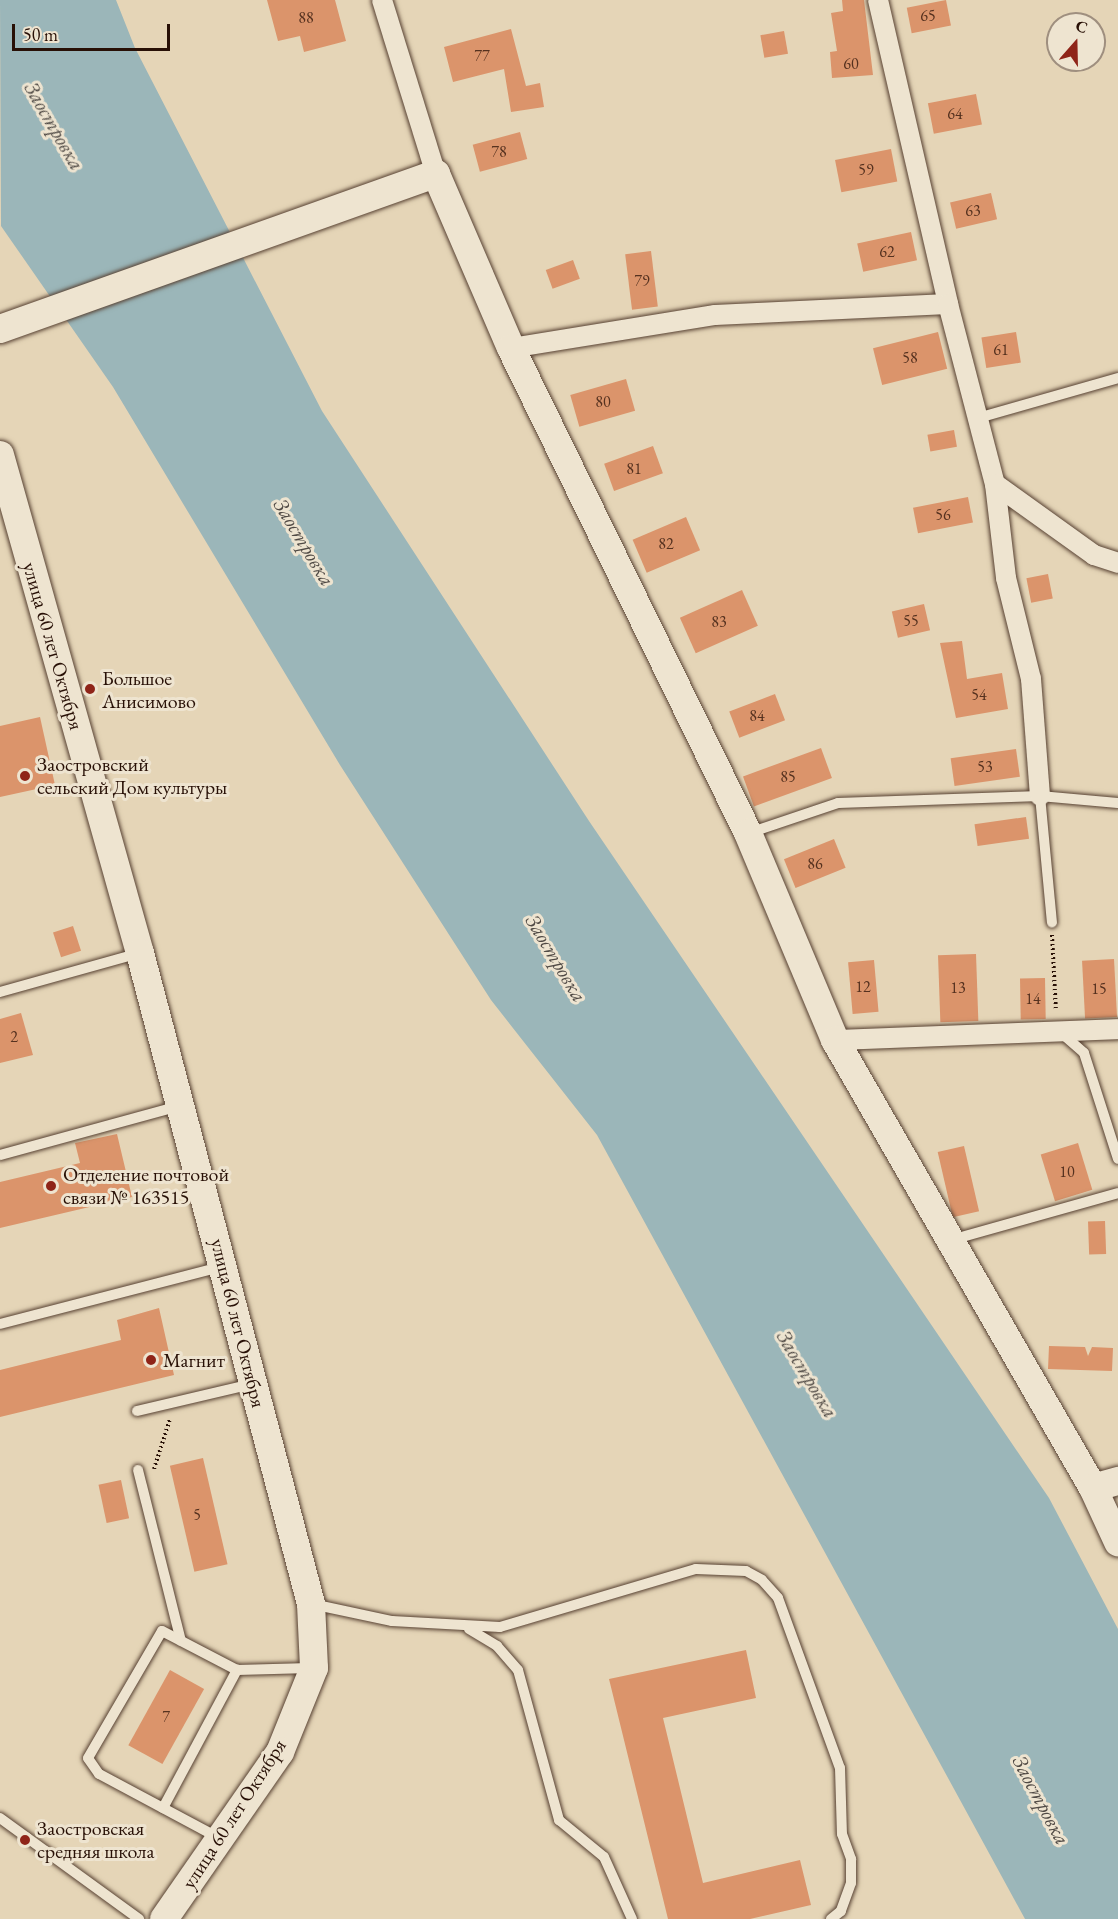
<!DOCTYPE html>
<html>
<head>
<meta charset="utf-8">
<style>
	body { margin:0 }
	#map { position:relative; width:1118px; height:1919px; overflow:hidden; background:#e5d5b7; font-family:"EB Garamond",serif }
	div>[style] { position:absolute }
	.water>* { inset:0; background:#9bb6b9 }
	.building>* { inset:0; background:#db946b; transform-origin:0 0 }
	.path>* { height:4px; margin-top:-2px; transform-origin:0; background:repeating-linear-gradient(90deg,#281006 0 1.5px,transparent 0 4.5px) }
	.roads { filter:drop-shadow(0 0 2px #574132) drop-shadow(0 0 2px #574132) }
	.lane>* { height:10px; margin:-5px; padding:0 5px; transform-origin:5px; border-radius:5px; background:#eee4d0 }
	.street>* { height:20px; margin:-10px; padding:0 10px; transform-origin:10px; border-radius:10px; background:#eee4d0 }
	.secondary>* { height:28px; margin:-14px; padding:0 14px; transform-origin:14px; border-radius:14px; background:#eee4d0 }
	.dots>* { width:16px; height:16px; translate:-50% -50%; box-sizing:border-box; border:3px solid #eee4d0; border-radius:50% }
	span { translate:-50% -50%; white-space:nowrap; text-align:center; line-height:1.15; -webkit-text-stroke:6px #eee4d0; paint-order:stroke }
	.number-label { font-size:16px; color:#55311f }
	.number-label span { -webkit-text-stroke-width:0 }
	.street-label { font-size:20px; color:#281006 }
	.poi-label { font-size:20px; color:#281006 }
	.left { translate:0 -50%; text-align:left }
	.water-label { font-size:21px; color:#504a45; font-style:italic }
	.north { position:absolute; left:1046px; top:12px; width:60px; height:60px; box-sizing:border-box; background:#eee4d0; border:2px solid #9f8f7f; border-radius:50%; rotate:20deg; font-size:16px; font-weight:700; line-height:24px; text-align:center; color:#281006 }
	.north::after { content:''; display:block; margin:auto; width:21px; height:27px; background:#8f2418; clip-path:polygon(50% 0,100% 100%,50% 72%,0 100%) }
	.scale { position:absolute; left:12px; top:24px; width:158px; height:27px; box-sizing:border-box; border:3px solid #281006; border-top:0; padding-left:8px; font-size:18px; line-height:21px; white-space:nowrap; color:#281006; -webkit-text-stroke:4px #eee4d0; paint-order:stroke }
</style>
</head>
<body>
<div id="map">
	<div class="water">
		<i style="clip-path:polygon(0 0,116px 0,135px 48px,322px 411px,589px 821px,1049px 1498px,1118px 1629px,1118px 1919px,1025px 1919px,597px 1135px,491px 1000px,340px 765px,113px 387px,1px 226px)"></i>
	</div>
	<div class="building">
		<i style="clip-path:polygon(267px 0,335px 0,346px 41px,304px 52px,300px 36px,278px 41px)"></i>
		<i style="clip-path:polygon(842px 0,864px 0,873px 75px,832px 78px,830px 52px,837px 51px,831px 13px,843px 11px)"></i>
		<i style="left:946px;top:0;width:26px;height:40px;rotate:79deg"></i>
		<i style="clip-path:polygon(511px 29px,526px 86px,540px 83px,544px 107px,511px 112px,504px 69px,453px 82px,444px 47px)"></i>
		<i style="left:784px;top:31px;width:23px;height:24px;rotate:80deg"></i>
		<i style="left:976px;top:94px;width:31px;height:49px;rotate:79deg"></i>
		<i style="left:520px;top:132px;width:28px;height:49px;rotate:75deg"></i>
		<i style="left:891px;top:149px;width:33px;height:57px;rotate:79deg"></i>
		<i style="left:991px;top:193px;width:27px;height:42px;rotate:77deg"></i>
		<i style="left:911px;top:232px;width:29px;height:55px;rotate:78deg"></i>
		<i style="left:651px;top:251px;width:56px;height:26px;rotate:83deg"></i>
		<i style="left:573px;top:260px;width:20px;height:29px;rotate:70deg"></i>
		<i style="left:938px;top:332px;width:38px;height:67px;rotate:76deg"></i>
		<i style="left:1016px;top:332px;width:31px;height:35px;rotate:81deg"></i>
		<i style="left:626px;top:379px;width:33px;height:58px;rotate:74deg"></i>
		<i style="left:954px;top:430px;width:17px;height:27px;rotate:80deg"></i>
		<i style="left:653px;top:446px;width:29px;height:52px;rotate:70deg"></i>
		<i style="left:968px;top:497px;width:26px;height:56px;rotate:79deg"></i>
		<i style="left:686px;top:517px;width:36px;height:58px;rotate:67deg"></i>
		<i style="left:1048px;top:574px;width:25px;height:22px;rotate:79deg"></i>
		<i style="left:742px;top:590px;width:39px;height:68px;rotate:66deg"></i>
		<i style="left:924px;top:604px;width:27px;height:33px;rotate:77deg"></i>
		<i style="clip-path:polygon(962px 641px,967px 679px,1002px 673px,1008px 709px,956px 718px,940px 643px)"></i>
		<i style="left:775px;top:694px;width:28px;height:49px;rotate:69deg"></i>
		<i style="clip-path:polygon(40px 717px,55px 785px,0 797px,0 726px)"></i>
		<i style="left:821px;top:748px;width:32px;height:83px;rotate:70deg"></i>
		<i style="left:1016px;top:749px;width:28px;height:66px;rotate:82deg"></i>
		<i style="left:1026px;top:817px;width:22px;height:52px;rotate:82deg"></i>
		<i style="left:834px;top:839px;width:31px;height:54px;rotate:68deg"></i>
		<i style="left:73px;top:926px;width:26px;height:21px;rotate:72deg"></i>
		<i style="left:976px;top:954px;width:67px;height:38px;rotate:88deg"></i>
		<i style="left:1114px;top:959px;width:58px;height:32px;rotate:87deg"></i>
		<i style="left:874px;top:960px;width:52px;height:26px;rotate:85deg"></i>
		<i style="left:1045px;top:978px;width:41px;height:25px;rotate:89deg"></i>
		<i style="clip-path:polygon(21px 1013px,33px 1055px,0 1063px,0 1019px)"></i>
		<i style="clip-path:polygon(117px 1134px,132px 1197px,0 1228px,0 1182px,80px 1163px,75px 1143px)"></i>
		<i style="left:1078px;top:1143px;width:49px;height:39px;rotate:73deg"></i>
		<i style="left:964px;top:1146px;width:67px;height:27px;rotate:77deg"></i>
		<i style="left:1105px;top:1221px;width:33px;height:17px;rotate:88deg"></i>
		<i style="clip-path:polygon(159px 1308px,174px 1375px,0 1417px,0 1370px,121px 1340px,117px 1320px)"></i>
		<i style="clip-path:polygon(1049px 1346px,1085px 1347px,1088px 1356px,1092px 1347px,1113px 1348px,1112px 1371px,1048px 1369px)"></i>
		<i style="left:203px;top:1458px;width:109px;height:34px;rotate:77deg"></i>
		<i style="left:121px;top:1480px;width:39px;height:23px;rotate:78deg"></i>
		<i style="clip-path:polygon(746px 1650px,756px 1698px,663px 1718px,703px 1883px,800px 1860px,811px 1905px,750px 1919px,668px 1919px,609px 1679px)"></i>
		<i style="left:170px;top:1670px;width:39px;height:86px;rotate:29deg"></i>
	</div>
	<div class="path">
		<i style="left:1052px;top:935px;width:76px;rotate:87deg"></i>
		<i style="left:154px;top:1469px;width:52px;rotate:-72.3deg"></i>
	</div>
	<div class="roads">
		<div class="lane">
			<i style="left:978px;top:418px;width:146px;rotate:-15.9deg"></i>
			<i style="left:1040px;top:796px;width:127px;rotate:84.6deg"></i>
			<i style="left:749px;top:833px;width:94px;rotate:-18.6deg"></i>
			<i style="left:838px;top:803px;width:202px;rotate:-2deg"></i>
			<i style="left:1040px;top:796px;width:78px;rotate:5.1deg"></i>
			<i style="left:0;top:992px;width:145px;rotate:-15.6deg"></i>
			<i style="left:1059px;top:1031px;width:33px;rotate:41deg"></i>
			<i style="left:1084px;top:1053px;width:111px;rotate:72.2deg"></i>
			<i style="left:0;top:1155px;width:186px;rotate:-15.3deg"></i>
			<i style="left:951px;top:1240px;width:173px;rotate:-15.7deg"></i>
			<i style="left:0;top:1324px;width:228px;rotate:-14.5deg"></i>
			<i style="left:137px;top:1411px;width:118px;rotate:-13.2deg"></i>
			<i style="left:138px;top:1470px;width:176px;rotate:75.9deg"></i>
			<i style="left:312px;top:1604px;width:82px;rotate:12deg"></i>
			<i style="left:392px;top:1621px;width:108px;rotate:3.2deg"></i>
			<i style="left:500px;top:1627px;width:204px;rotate:-16.5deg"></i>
			<i style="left:696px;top:1569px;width:50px;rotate:2.3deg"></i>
			<i style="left:746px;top:1571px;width:18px;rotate:29deg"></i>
			<i style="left:762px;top:1580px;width:24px;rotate:48deg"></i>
			<i style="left:778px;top:1598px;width:181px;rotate:70deg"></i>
			<i style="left:840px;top:1768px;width:66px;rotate:88.3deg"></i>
			<i style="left:842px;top:1834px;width:27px;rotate:70deg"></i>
			<i style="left:851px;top:1859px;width:24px;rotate:90deg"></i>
			<i style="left:851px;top:1883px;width:30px;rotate:110deg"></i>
			<i style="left:841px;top:1911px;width:13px;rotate:141deg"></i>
			<i style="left:469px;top:1629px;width:33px;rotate:31deg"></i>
			<i style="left:497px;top:1646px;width:32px;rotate:49deg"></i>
			<i style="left:518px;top:1670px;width:156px;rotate:74.7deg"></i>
			<i style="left:559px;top:1820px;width:58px;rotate:39.4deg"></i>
			<i style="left:604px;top:1857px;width:68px;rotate:65.7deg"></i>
			<i style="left:163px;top:1808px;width:157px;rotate:-61.8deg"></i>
			<i style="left:0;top:1818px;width:172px;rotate:36deg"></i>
			<i style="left:219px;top:1838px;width:136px;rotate:-151.9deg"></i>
			<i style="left:99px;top:1774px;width:19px;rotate:-125deg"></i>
			<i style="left:88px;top:1758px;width:147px;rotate:-59.8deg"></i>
			<i style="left:162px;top:1631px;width:85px;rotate:27.5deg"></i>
			<i style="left:237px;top:1670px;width:73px;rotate:-1.6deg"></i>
		</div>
		<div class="street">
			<i style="left:382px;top:0;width:182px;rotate:72.8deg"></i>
			<i style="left:878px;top:0;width:312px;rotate:77deg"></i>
			<i style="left:511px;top:348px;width:207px;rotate:-9.2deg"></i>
			<i style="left:715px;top:315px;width:233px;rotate:-2.7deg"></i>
			<i style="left:948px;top:304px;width:186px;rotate:75.4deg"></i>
			<i style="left:995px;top:484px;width:122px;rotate:35.6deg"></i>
			<i style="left:1094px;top:555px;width:25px;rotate:18deg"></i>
			<i style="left:995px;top:484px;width:95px;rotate:83.3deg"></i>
			<i style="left:1006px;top:578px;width:104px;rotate:76.1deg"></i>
			<i style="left:1031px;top:679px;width:117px;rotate:85.6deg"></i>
			<i style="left:835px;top:1040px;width:283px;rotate:-2.2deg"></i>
		</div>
		<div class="secondary">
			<i style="left:0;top:329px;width:463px;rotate:-19.6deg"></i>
			<i style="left:436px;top:174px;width:189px;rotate:66.7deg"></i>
			<i style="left:511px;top:348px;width:540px;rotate:63.96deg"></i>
			<i style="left:748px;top:833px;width:225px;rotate:67.2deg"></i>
			<i style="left:835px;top:1040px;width:517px;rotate:60.06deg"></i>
			<i style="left:1093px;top:1488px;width:60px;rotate:65.2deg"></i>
			<i style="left:0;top:455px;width:517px;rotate:74.3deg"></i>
			<i style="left:140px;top:953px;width:673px;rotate:75.28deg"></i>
			<i style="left:311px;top:1604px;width:64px;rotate:87.3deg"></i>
			<i style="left:314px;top:1668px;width:91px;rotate:112deg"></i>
			<i style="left:280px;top:1752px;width:203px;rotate:124.8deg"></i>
			<i style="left:1093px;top:1488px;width:26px;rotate:-16deg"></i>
		</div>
	</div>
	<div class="dots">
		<i style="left:90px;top:689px;background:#8f2418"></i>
		<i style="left:25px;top:776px;background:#8f2418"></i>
		<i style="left:51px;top:1186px;background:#8f2418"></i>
		<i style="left:151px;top:1360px;background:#8f2418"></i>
		<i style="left:25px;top:1840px;background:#8f2418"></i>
	</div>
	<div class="number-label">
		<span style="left:928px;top:16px">65</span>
		<span style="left:306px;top:18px">88</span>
		<span style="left:482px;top:56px">77</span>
		<span style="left:851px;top:64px">60</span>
		<span style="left:955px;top:114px">64</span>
		<span style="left:499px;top:152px">78</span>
		<span style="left:866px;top:170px">59</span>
		<span style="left:973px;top:211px">63</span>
		<span style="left:887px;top:252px">62</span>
		<span style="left:642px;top:281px">79</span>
		<span style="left:1001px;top:350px">61</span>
		<span style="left:910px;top:358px">58</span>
		<span style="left:603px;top:402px">80</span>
		<span style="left:634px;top:469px">81</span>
		<span style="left:943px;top:515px">56</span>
		<span style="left:666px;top:544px">82</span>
		<span style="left:911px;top:621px">55</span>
		<span style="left:719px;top:622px">83</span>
		<span style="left:979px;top:695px">54</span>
		<span style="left:757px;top:716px">84</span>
		<span style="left:985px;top:767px">53</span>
		<span style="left:788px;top:777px">85</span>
		<span style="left:815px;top:864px">86</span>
		<span style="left:863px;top:987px">12</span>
		<span style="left:958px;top:988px">13</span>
		<span style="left:1099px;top:989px">15</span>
		<span style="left:1033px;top:999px">14</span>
		<span style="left:14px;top:1037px">2</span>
		<span style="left:1067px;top:1172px">10</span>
		<span style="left:197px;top:1515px">5</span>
		<span style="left:166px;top:1717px">7</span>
	</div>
	<div class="street-label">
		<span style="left:53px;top:646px;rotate:74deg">улица 60 лет Октября</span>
		<span style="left:238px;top:1323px;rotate:76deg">улица 60 лет Октября</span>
		<span style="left:234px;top:1814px;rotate:-57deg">улица 60 лет Октября</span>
	</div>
	<div class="poi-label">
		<span class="left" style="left:102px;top:690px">Большое<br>Анисимово</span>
		<span class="left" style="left:37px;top:776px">Заостровский<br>сельский Дом культуры</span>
		<span class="left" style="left:63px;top:1186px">Отделение почтовой<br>связи № 163515</span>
		<span class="left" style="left:163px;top:1360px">Магнит</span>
		<span class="left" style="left:37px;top:1840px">Заостровская<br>средняя школа</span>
	</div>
	<div class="water-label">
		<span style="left:54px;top:126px;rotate:60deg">Заостровка</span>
		<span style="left:304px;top:542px;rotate:59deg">Заостровка</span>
		<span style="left:556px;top:958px;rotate:59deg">Заостровка</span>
		<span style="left:807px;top:1374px;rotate:59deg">Заостровка</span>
		<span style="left:1041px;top:1800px;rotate:62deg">Заостровка</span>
	</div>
	<div class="north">С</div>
	<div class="scale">50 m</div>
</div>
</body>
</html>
